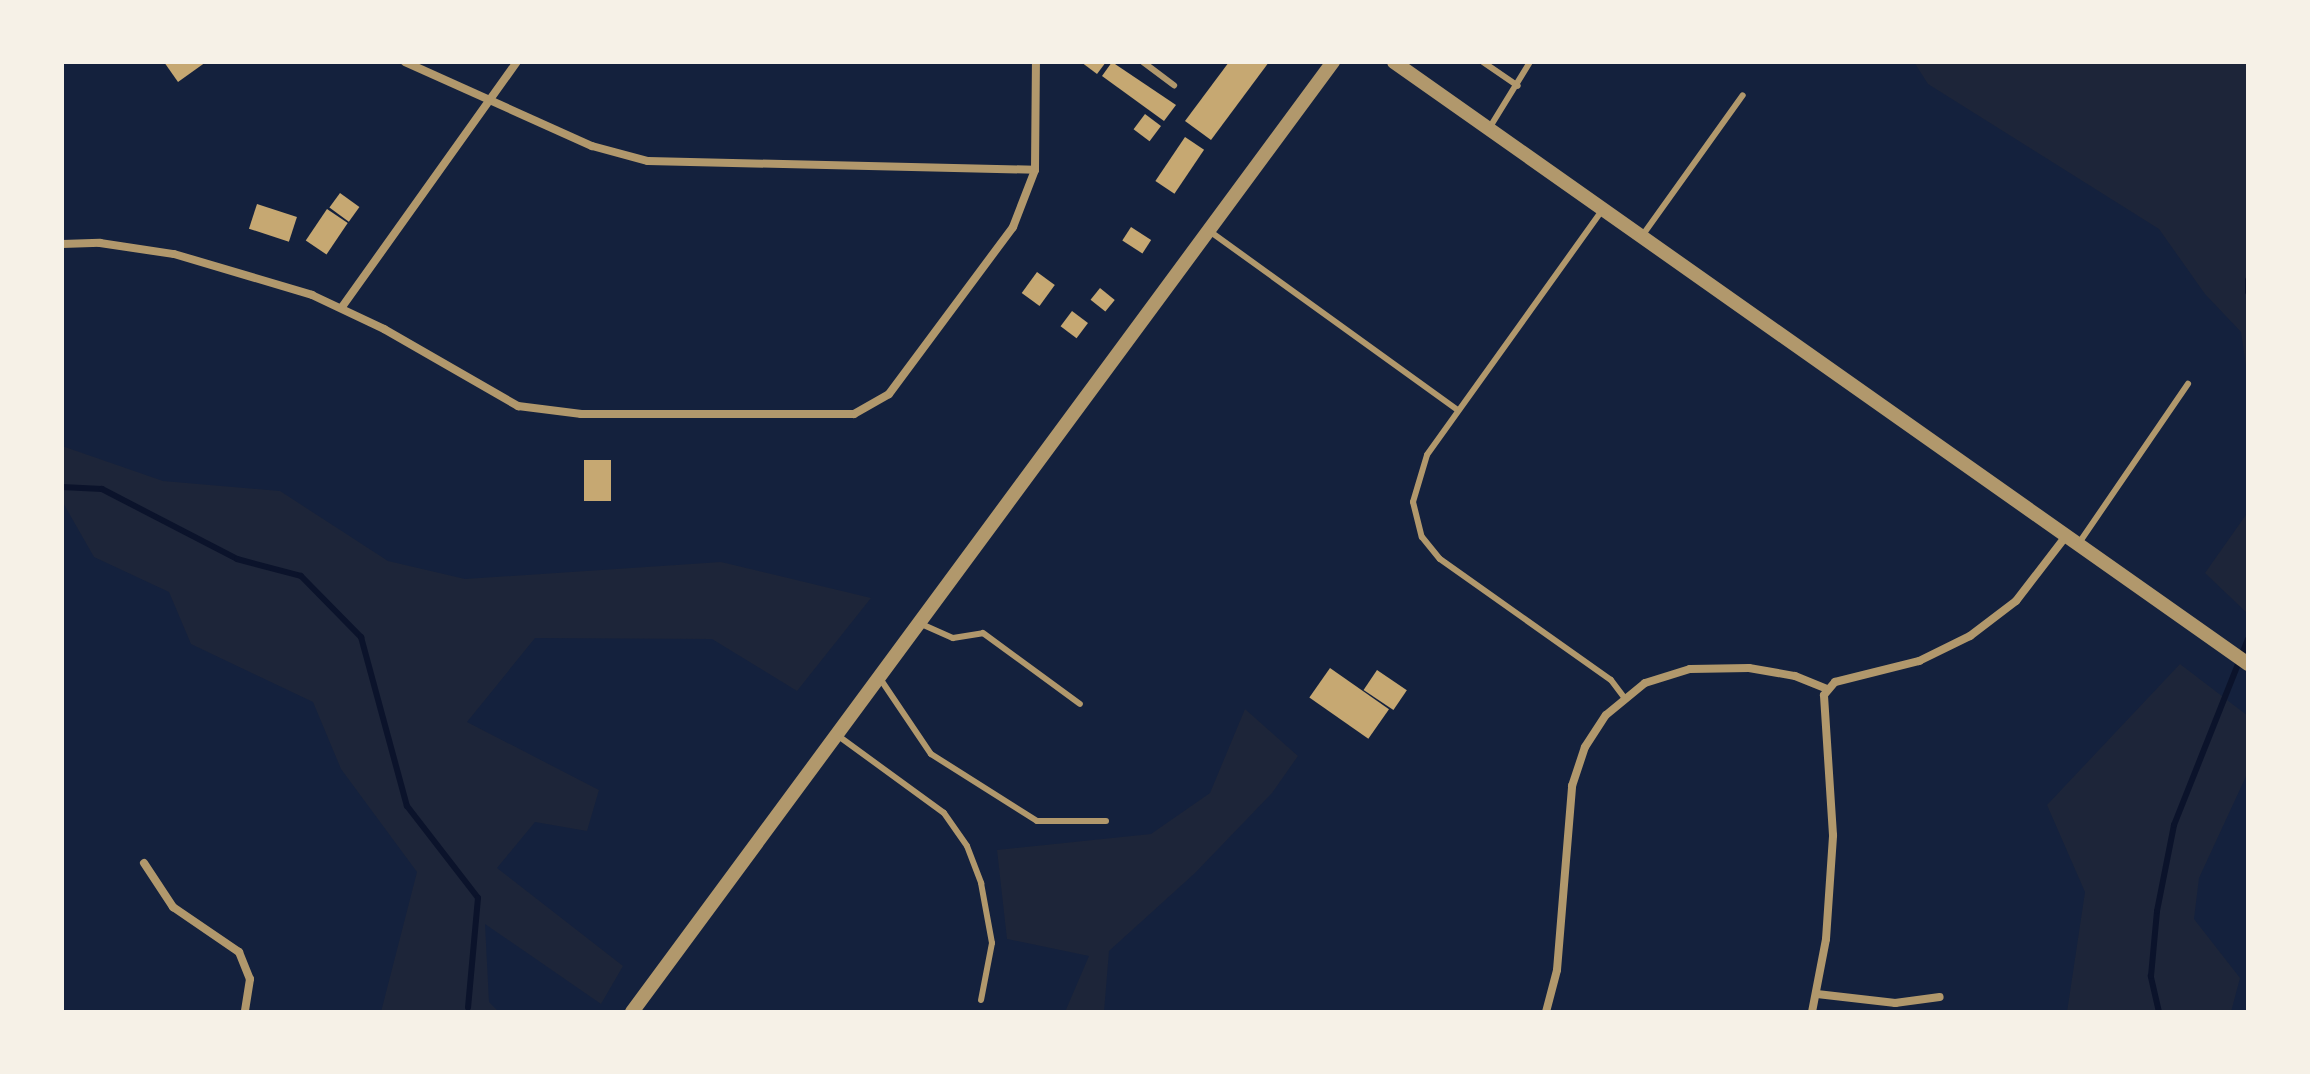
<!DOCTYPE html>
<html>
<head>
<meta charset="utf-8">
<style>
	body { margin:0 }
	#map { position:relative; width:2310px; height:1074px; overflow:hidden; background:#14213d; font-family:"Asap Condensed",sans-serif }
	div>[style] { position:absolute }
	.green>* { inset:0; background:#1d2539 }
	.stream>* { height:6px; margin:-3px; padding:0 3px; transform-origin:3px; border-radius:3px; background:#0b132b }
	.building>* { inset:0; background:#c6a872; transform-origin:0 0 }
	.service>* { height:6px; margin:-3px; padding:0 3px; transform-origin:3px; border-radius:3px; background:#b1986c }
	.minor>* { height:8px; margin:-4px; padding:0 4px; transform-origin:4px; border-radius:4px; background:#b1986c }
	.tertiary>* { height:14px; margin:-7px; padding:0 7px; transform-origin:7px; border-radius:7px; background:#b1986c }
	span { translate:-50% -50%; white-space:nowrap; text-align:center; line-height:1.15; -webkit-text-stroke:7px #f6f1e7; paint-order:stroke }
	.frame { position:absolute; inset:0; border:64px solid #f6f1e7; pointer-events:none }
</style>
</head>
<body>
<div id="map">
	<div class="green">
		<i style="clip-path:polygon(1914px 62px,2248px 62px,2248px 380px,2241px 332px,2205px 294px,2159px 229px,1928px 84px)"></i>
		<i style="clip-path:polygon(62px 446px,163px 481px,280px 491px,388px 561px,465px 579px,721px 562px,871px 598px,797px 691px,712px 639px,535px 638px,467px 722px,599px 790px,587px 831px,535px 822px,497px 868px,623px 966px,601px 1004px,485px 924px,489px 1002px,499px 1012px,381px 1012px,417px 872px,341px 769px,313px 702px,191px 644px,169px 592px,94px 557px,62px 501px)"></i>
		<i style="clip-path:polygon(2248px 512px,2248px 614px,2205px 573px)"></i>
		<i style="clip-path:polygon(2180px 664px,2248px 716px,2248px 772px,2199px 878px,2194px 919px,2240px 978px,2231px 1012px,2067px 1012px,2085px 892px,2047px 805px)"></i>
		<i style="clip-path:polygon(1245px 709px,1298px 756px,1272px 793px,1195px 873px,1109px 951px,1104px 1012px,1065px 1012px,1089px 956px,1007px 939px,997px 850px,1151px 834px,1210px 793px)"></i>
	</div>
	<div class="stream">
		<i style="left:2248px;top:280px;width:12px;rotate:90deg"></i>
		<i style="left:62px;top:487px;width:40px;rotate:2.9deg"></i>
		<i style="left:102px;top:489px;width:152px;rotate:27.4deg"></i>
		<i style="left:237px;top:559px;width:66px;rotate:14.9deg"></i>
		<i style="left:301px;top:576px;width:86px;rotate:45.5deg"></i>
		<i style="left:361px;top:637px;width:175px;rotate:74.8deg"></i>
		<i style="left:407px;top:806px;width:116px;rotate:52.3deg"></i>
		<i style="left:478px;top:898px;width:110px;rotate:95.2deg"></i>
		<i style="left:2159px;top:1012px;width:37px;rotate:-103deg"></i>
		<i style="left:2151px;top:976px;width:65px;rotate:-84.7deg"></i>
		<i style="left:2157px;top:911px;width:88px;rotate:-78.8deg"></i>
		<i style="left:2174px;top:825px;width:200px;rotate:-68.3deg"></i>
	</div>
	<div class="building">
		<i style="clip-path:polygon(164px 62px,206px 62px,178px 82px)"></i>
		<i style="clip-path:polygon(1081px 62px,1106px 62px,1097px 74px)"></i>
		<i style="clip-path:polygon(1112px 62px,1176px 105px,1164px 121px,1102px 76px)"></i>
		<i style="clip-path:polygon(1229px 62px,1269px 62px,1211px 140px,1185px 121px)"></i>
		<i style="left:1145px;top:114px;width:20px;height:19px;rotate:37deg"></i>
		<i style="left:1185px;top:137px;width:23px;height:53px;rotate:34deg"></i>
		<i style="left:340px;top:193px;width:24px;height:18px;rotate:36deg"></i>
		<i style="left:257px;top:204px;width:42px;height:26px;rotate:18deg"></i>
		<i style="left:327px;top:209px;width:25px;height:38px;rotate:34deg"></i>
		<i style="left:1131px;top:227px;width:24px;height:16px;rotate:33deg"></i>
		<i style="left:1037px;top:272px;width:22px;height:26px;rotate:36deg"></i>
		<i style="left:1100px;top:288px;width:19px;height:15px;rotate:39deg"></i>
		<i style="left:1072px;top:311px;width:20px;height:19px;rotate:37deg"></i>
		<i style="left:584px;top:460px;width:27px;height:41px"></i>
		<i style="left:1330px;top:668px;width:72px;height:36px;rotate:35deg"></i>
		<i style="left:1377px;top:670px;width:36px;height:24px;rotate:34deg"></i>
	</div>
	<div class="service">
		<i style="left:1143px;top:62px;width:39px;rotate:37deg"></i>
		<i style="left:1483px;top:62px;width:42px;rotate:34.4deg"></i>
		<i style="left:1490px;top:127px;width:76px;rotate:-58.4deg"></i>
		<i style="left:1603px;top:209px;width:302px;rotate:125.6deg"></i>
		<i style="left:1427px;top:455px;width:49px;rotate:106.6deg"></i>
		<i style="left:1413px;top:502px;width:36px;rotate:76deg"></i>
		<i style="left:1422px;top:537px;width:28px;rotate:51deg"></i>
		<i style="left:1440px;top:559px;width:209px;rotate:35.3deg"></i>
		<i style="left:1611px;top:680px;width:21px;rotate:53deg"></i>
		<i style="left:1208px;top:230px;width:308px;rotate:35.8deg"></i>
		<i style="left:1642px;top:236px;width:173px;rotate:-54.4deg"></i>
		<i style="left:2079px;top:543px;width:193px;rotate:-55.6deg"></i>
		<i style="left:919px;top:623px;width:37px;rotate:24deg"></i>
		<i style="left:953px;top:638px;width:30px;rotate:-9deg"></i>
		<i style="left:983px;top:633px;width:120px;rotate:36.2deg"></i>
		<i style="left:879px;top:677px;width:93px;rotate:56deg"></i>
		<i style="left:931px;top:754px;width:125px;rotate:32.3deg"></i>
		<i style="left:1037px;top:821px;width:69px"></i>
		<i style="left:837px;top:735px;width:132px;rotate:36.1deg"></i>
		<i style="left:944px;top:813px;width:40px;rotate:55.1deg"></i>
		<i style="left:967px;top:846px;width:40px;rotate:69deg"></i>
		<i style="left:981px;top:883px;width:61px;rotate:79.6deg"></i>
		<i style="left:992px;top:943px;width:58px;rotate:100.9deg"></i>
	</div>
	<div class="minor">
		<i style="left:405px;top:62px;width:205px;rotate:24.2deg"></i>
		<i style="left:592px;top:146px;width:58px;rotate:15deg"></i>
		<i style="left:648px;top:161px;width:387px;rotate:1.3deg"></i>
		<i style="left:62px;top:244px;width:38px;rotate:-2deg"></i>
		<i style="left:100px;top:243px;width:75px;rotate:8.5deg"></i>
		<i style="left:174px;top:254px;width:144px;rotate:16.5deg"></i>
		<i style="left:312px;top:295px;width:80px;rotate:25.3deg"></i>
		<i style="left:384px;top:329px;width:155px;rotate:29.9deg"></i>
		<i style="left:518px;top:406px;width:64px;rotate:7.2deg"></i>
		<i style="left:581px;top:414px;width:273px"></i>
		<i style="left:854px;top:414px;width:40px;rotate:-29.7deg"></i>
		<i style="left:889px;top:394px;width:208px;rotate:-53.4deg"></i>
		<i style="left:1013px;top:227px;width:61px;rotate:-68.9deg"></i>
		<i style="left:1035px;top:170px;width:108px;rotate:-89.5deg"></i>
		<i style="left:342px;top:307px;width:301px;rotate:-54.5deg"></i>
		<i style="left:144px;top:863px;width:53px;rotate:56.6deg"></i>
		<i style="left:173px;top:907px;width:80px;rotate:34.3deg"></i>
		<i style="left:239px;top:952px;width:29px;rotate:68deg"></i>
		<i style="left:250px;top:979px;width:33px;rotate:99deg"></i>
		<i style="left:1817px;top:994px;width:79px;rotate:6.6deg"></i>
		<i style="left:1895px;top:1003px;width:45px;rotate:-7.6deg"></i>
		<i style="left:1546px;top:1012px;width:43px;rotate:-75.3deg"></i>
		<i style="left:1557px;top:970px;width:185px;rotate:-85.3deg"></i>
		<i style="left:1572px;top:786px;width:41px;rotate:-71.6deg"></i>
		<i style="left:1585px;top:747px;width:38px;rotate:-57deg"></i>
		<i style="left:1606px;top:715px;width:50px;rotate:-39.4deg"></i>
		<i style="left:1645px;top:683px;width:47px;rotate:-17.3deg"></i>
		<i style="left:1690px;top:669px;width:59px;rotate:-1deg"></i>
		<i style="left:1749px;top:668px;width:47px;rotate:9.9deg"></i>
		<i style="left:1795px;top:676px;width:35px;rotate:22deg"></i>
		<i style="left:1812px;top:1012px;width:74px;rotate:-79.1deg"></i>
		<i style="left:1826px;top:939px;width:104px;rotate:-86.1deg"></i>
		<i style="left:1833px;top:835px;width:140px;rotate:-93.7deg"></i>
		<i style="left:1824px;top:695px;width:17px;rotate:-50deg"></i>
		<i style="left:1835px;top:682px;width:87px;rotate:-14deg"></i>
		<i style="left:1919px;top:661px;width:57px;rotate:-26.1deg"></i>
		<i style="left:1970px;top:636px;width:58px;rotate:-37.3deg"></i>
		<i style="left:2016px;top:601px;width:82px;rotate:-52.4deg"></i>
	</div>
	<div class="tertiary">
		<i style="left:1394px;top:62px;width:1045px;rotate:35.18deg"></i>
		<i style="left:632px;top:1012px;width:1181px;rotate:-53.58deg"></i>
	</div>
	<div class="frame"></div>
</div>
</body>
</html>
